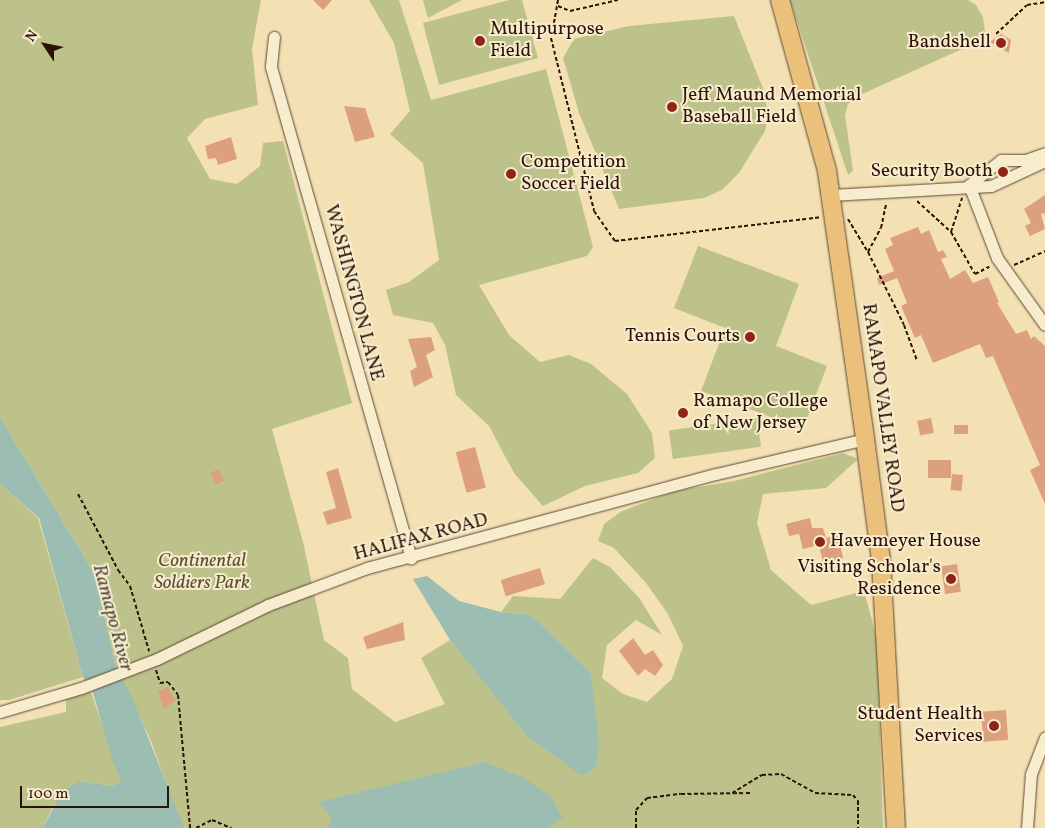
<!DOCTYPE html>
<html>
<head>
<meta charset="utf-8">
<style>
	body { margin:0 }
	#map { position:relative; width:1045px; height:828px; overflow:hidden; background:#f3e1b4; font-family:Vollkorn,serif }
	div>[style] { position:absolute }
	.green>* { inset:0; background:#bdc28b; transform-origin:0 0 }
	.water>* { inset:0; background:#9cbdb2 }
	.building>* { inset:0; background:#dda07e; transform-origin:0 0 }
	.path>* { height:2px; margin-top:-1px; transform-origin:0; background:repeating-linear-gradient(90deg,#2d1207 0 4px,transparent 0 6.5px) }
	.roads { filter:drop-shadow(0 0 1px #5e4632) drop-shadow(0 0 1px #5e4632) }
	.minor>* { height:11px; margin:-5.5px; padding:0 5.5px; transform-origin:5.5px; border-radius:5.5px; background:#f7ecce }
	.primary>* { height:18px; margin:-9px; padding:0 9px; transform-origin:9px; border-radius:9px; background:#eac07a }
	.dots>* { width:14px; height:14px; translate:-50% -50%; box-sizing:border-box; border:2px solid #f7ecce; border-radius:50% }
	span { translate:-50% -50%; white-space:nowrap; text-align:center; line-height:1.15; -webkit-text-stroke:4px #f7ecce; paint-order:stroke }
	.poi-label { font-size:19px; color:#2d1207 }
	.left { translate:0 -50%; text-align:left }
	.right { translate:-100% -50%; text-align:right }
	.street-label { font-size:19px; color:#2d1207 }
	.park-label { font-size:19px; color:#5f5035; font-style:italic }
	.water-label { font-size:20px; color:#544e43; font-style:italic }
	.north { position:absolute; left:20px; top:20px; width:50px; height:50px; -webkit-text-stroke:4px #f7ecce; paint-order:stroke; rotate:304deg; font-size:14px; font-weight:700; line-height:20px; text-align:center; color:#2d1207 }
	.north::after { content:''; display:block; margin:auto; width:18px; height:22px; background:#2d1207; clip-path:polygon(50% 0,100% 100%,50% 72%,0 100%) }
	.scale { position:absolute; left:20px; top:786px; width:149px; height:22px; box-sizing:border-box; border:2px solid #2d1207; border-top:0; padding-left:6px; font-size:15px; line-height:18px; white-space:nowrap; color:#2d1207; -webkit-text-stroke:4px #f7ecce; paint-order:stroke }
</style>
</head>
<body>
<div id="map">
	<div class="green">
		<i style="clip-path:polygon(0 0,261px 0,252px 49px,258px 105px,205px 119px,187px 138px,210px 179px,237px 184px,260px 166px,263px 143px,283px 141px,352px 403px,272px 429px,303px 542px,324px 640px,348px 658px,352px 689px,395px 722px,445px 704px,421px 658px,450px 640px,529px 737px,555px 641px,531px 615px,501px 612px,513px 596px,560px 599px,593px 558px,610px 567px,640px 599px,662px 635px,636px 620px,607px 645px,602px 678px,623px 694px,647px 702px,672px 679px,683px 646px,668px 614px,646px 583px,614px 548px,598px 541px,604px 524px,622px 511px,675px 491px,734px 481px,843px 453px,858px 459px,826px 488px,763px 494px,757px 523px,771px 570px,811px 605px,864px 591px,877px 639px,883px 828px,182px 828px,151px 741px,115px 664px,94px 573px,0 417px)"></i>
		<i style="clip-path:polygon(369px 0,399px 0,431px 100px,546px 69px,593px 247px,587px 256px,479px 285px,509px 335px,540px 362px,569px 355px,591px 364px,627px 394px,652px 433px,655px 458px,638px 473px,585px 486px,543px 506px,514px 473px,489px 426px,456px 395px,445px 345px,433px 323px,393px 315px,386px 290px,409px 282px,439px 260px,423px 163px,390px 134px,410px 111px,394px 43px)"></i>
		<i style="clip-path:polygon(423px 0,462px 0,428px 18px)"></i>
		<i style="clip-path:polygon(509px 0,522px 0,538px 58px,439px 85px,423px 23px)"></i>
		<i style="clip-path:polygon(790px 0,968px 0,976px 5px,983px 17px,985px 32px,982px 38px,971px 45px,860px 95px,848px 104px,845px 115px,853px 171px,848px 175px)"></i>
		<i style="clip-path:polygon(734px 16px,764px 91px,768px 114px,765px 131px,739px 173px,722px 190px,704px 198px,619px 209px,579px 113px,563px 58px,574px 39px,629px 26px)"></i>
		<i style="clip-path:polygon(698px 246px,799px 284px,776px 346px,827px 366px,803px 429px,701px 391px,725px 328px,674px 308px)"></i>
		<i style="left:757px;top:418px;width:29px;height:89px;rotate:82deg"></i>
		<i style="clip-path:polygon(0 484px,38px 518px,83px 677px,9px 700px,0 700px)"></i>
		<i style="clip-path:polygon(90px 689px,120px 777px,119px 784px,113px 786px,80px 781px,53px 806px,43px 828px,0 828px,0 727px,66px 712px,66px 700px)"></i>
	</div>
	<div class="water">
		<i style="clip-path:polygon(0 417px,94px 573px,115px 664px,134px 702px,184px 828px,43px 828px,62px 791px,80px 781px,113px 786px,119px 783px,120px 777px,113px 763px,93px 693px,83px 677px,39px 518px,0 484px)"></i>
		<i style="clip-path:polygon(427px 576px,459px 601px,501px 612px,531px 615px,591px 674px,599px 745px,596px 768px,581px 775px,527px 736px,450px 640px,413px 579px)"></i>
		<i style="clip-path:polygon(484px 762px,522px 777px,550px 796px,563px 818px,547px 828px,328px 828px,332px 818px,319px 802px)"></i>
	</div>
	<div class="building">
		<i style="clip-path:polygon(313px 0,332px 0,323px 10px)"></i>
		<i style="clip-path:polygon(1001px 34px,1011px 40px,1009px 53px,990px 42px)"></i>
		<i style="clip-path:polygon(344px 106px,365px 108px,375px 137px,355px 142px)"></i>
		<i style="clip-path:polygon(231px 137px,237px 159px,218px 165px,216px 158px,208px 159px,205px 146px)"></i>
		<i style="clip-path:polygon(1045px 195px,1045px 213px,1041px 214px,1045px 229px,1030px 236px,1025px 226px,1031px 223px,1024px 209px)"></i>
		<i style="clip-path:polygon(918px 227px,921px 234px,929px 230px,938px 252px,943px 250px,947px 257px,941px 259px,950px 279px,965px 270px,973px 283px,988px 277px,999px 302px,997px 303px,1016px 334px,1027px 330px,1031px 339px,1034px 336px,1045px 346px,1045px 504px,1030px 470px,1040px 465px,993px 356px,986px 358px,980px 344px,933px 363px,921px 335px,915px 338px,901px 306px,907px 303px,897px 278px,879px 285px,877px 278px,894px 271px,885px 249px,893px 245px,890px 238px)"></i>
		<i style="clip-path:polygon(431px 337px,435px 350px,426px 355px,433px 377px,414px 387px,410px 371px,417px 367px,408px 339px)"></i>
		<i style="left:931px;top:418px;width:15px;height:14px;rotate:79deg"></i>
		<i style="left:968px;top:425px;width:9px;height:14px;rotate:90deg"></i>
		<i style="left:475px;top:447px;width:42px;height:20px;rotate:75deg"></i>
		<i style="left:928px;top:460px;width:23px;height:18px"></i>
		<i style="clip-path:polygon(338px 468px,352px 518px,327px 525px,323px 512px,336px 508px,326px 472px)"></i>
		<i style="left:218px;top:469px;width:13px;height:9px;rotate:61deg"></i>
		<i style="left:952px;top:474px;width:11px;height:16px;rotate:5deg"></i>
		<i style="clip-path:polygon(810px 518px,812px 528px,823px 528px,826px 538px,838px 535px,843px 558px,823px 563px,819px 545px,803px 549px,799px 534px,789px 536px,786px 524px)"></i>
		<i style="left:957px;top:564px;width:28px;height:16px;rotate:82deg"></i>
		<i style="left:540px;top:568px;width:17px;height:41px;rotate:73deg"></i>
		<i style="clip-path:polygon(403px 622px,405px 640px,367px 649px,363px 637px)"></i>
		<i style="clip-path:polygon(633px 638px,645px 655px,653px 650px,663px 665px,655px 676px,645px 669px,638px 676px,619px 651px)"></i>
		<i style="clip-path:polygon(167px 687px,176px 700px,164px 709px,158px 691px)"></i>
		<i style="left:1006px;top:710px;width:30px;height:25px;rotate:86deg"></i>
	</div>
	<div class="path">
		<i style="left:558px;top:0;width:39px;rotate:100deg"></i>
		<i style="left:551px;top:38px;width:178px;rotate:76deg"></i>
		<i style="left:594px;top:211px;width:37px;rotate:55deg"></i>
		<i style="left:615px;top:241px;width:207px;rotate:-6.6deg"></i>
		<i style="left:558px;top:6px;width:13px;rotate:23deg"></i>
		<i style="left:570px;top:11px;width:49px;rotate:-12.9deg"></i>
		<i style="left:996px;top:34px;width:42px;rotate:-43.1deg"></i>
		<i style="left:1027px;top:5px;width:18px;rotate:-9deg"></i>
		<i style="left:917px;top:201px;width:46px;rotate:42.4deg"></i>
		<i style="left:951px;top:232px;width:48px;rotate:60.3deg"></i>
		<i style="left:975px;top:274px;width:16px;rotate:-27deg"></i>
		<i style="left:848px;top:219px;width:39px;rotate:59deg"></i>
		<i style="left:868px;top:252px;width:81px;rotate:63.7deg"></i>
		<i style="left:904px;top:325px;width:38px;rotate:70deg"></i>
		<i style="left:951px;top:232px;width:36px;rotate:-72deg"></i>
		<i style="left:868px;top:252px;width:27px;rotate:-62deg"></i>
		<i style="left:881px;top:228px;width:25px;rotate:-78deg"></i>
		<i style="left:1014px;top:265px;width:34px;rotate:-24deg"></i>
		<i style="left:78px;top:494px;width:86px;rotate:62.2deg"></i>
		<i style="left:118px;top:570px;width:20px;rotate:53deg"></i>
		<i style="left:130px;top:586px;width:68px;rotate:73.7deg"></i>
		<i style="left:156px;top:670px;width:14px;rotate:73deg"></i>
		<i style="left:160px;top:683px;width:8px;rotate:-7deg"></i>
		<i style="left:168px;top:682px;width:16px;rotate:52deg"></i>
		<i style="left:178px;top:695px;width:134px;rotate:84.8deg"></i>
		<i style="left:732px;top:793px;width:35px;rotate:-31deg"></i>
		<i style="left:762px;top:775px;width:19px;rotate:-3deg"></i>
		<i style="left:781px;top:774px;width:39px;rotate:29deg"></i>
		<i style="left:815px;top:793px;width:38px;rotate:3deg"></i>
		<i style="left:853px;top:795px;width:8px;rotate:50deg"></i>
		<i style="left:858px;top:801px;width:27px;rotate:90deg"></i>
		<i style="left:196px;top:828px;width:18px;rotate:-27deg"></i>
		<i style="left:212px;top:820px;width:21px;rotate:23deg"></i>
		<i style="left:636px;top:828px;width:18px;rotate:-90deg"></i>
		<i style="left:636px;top:810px;width:16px;rotate:-47deg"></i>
		<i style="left:647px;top:798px;width:34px;rotate:-7deg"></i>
		<i style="left:681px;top:794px;width:69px;rotate:-0.8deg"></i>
	</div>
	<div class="roads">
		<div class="minor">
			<i style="left:274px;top:37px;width:30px;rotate:96deg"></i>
			<i style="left:271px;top:67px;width:511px;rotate:74.09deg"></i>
			<i style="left:969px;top:185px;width:78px;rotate:69deg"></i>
			<i style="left:997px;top:258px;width:82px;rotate:54.4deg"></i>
			<i style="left:969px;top:185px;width:41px;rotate:-38deg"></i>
			<i style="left:1001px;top:160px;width:25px"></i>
			<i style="left:1026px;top:160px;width:20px;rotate:-20deg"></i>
			<i style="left:831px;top:195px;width:160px;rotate:-3.2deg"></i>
			<i style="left:991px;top:186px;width:60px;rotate:-24.8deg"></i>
			<i style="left:0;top:712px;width:84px;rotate:-16.5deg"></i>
			<i style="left:81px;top:688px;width:81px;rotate:-20.9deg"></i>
			<i style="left:157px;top:659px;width:123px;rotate:-25.9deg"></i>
			<i style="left:268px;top:605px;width:106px;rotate:-20.5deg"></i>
			<i style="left:367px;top:568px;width:361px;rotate:-15.1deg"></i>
			<i style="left:716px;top:474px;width:153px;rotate:-13.2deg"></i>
			<i style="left:1027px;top:828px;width:54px;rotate:-85.8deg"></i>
			<i style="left:1031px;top:774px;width:39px;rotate:-69deg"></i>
		</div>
		<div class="primary">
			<i style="left:780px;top:0;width:177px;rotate:74.6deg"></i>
			<i style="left:827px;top:171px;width:271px;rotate:81.9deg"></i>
			<i style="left:865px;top:439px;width:123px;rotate:82.5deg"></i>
			<i style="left:881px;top:561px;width:267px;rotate:86.8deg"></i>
		</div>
	</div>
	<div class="dots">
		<i style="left:480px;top:41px;background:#8f2418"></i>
		<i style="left:1001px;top:43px;background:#8f2418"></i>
		<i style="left:672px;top:107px;background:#8f2418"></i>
		<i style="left:1003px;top:172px;background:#8f2418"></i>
		<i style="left:511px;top:174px;background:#8f2418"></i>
		<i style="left:750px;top:337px;background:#8f2418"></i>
		<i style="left:683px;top:413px;background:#8f2418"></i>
		<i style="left:820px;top:542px;background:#8f2418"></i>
		<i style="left:951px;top:579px;background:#8f2418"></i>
		<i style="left:994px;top:726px;background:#8f2418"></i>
	</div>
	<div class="poi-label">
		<span class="left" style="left:490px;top:41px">Multipurpose<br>Field</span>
		<span class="right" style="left:991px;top:43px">Bandshell</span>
		<span class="left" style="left:682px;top:107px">Jeff Maund Memorial<br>Baseball Field</span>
		<span class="left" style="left:521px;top:174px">Competition<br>Soccer Field</span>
		<span class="right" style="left:993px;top:172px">Security Booth</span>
		<span class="right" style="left:740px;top:337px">Tennis Courts</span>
		<span class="left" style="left:693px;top:413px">Ramapo College<br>of New Jersey</span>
		<span class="left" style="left:830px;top:542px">Havemeyer House</span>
		<span class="right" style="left:941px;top:579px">Visiting Scholar's<br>Residence</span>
		<span class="right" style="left:983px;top:726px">Student Health<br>Services</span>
	</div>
	<div class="street-label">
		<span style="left:353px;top:293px;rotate:75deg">WASHINGTON LANE</span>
		<span style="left:882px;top:408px;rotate:82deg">RAMAPO VALLEY ROAD</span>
		<span style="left:421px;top:538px;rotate:-15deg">HALIFAX ROAD</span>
	</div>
	<div class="park-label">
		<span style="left:202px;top:573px">Continental<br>Soldiers Park</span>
	</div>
	<div class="water-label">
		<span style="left:112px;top:618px;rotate:75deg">Ramapo River</span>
	</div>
	<div class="north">N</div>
	<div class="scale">100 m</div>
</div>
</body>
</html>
